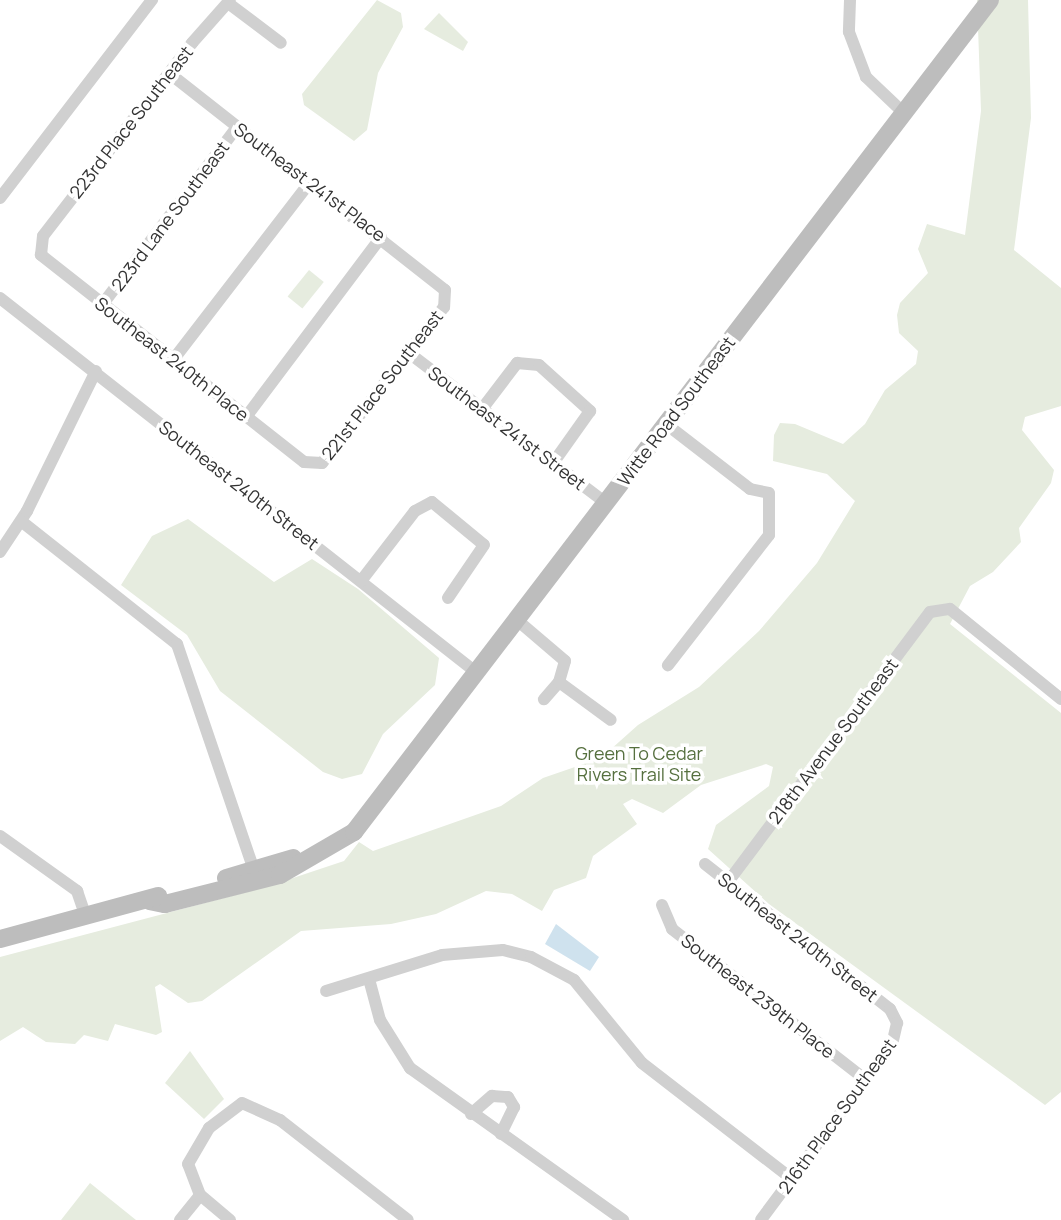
<!DOCTYPE html>
<html>
<head>
<meta charset="utf-8">
<style>
	body { margin:0 }
	#map { position:relative; width:1061px; height:1220px; overflow:hidden; background:#fff; font-family:Manrope,sans-serif }
	div>[style] { position:absolute }
	.green>* { inset:0; background:#e6ecdf; transform-origin:0 0 }
	.water>* { inset:0; background:#cfe2ee }
	.street>* { height:12px; margin:-6px; padding:0 6px; transform-origin:6px; border-radius:6px; background:#d0d0d0 }
	.secondary>* { height:18px; margin:-9px; padding:0 9px; transform-origin:9px; border-radius:9px; background:#bdbdbd }
	span { translate:-50% -50%; white-space:nowrap; text-align:center; line-height:1.15; -webkit-text-stroke:7px #fff; paint-order:stroke }
	.street-label { font-size:18px; color:#333 }
	.park-label { font-size:18px; color:#56703f }
</style>
</head>
<body>
<div id="map">
	<div class="green">
		<i style="clip-path:polygon(377px 0,401px 13px,403px 27px,378px 73px,367px 130px,354px 141px,304px 105px,302px 94px)"></i>
		<i style="clip-path:polygon(977px 0,1028px 0,1031px 118px,1014px 250px,1061px 288px,1061px 406px,1025px 417px,1022px 430px,1054px 470px,1051px 483px,1019px 528px,1021px 542px,993px 572px,970px 586px,950px 624px,1061px 713px,1061px 1092px,1045px 1105px,769px 904px,708px 849px,716px 825px,769px 786px,773px 767px,766px 764px,701px 785px,663px 813px,632px 799px,623px 804px,637px 824px,593px 856px,586px 878px,554px 890px,542px 911px,512px 894px,486px 891px,436px 914px,391px 924px,301px 931px,202px 1001px,188px 1003px,160px 984px,155px 987px,162px 1032px,156px 1035px,115px 1024px,108px 1041px,84px 1035px,75px 1044px,46px 1042px,23px 1027px,0 1041px,0 957px,269px 886px,344px 861px,359px 842px,373px 851px,501px 806px,543px 778px,601px 758px,638px 725px,699px 687px,759px 631px,817px 563px,855px 501px,827px 474px,773px 461px,774px 435px,780px 423px,795px 424px,843px 444px,865px 424px,885px 390px,916px 364px,918px 351px,899px 333px,897px 315px,900px 303px,928px 273px,918px 249px,927px 224px,965px 235px,981px 111px)"></i>
		<i style="clip-path:polygon(439px 13px,468px 42px,463px 51px,424px 29px)"></i>
		<i style="left:309px;top:270px;width:19px;height:34px;rotate:39deg"></i>
		<i style="clip-path:polygon(188px 519px,274px 582px,312px 559px,358px 589px,439px 658px,435px 685px,383px 734px,362px 774px,342px 779px,323px 772px,220px 691px,187px 635px,121px 585px,152px 536px)"></i>
		<i style="clip-path:polygon(190px 1051px,224px 1099px,204px 1119px,165px 1083px)"></i>
		<i style="clip-path:polygon(90px 1183px,136px 1220px,61px 1220px)"></i>
	</div>
	<div class="water">
		<i style="clip-path:polygon(556px 924px,599px 957px,590px 971px,545px 944px)"></i>
	</div>
	<div class="street">
		<i style="left:850px;top:0;width:32px;rotate:92deg"></i>
		<i style="left:849px;top:32px;width:48px;rotate:69.3deg"></i>
		<i style="left:866px;top:77px;width:52px;rotate:43.5deg"></i>
		<i style="left:228px;top:3px;width:66px;rotate:37deg"></i>
		<i style="left:169px;top:73px;width:351px;rotate:38.2deg"></i>
		<i style="left:445px;top:290px;width:17px;rotate:93deg"></i>
		<i style="left:444px;top:307px;width:198px;rotate:128deg"></i>
		<i style="left:322px;top:463px;width:18px;rotate:-177deg"></i>
		<i style="left:304px;top:462px;width:335px;rotate:-141.8deg"></i>
		<i style="left:41px;top:255px;width:19px;rotate:-84deg"></i>
		<i style="left:43px;top:236px;width:244px;rotate:-52.3deg"></i>
		<i style="left:192px;top:43px;width:57px;rotate:-48.5deg"></i>
		<i style="left:0;top:198px;width:250px;rotate:-52.5deg"></i>
		<i style="left:0;top:298px;width:607px;rotate:38.17deg"></i>
		<i style="left:102px;top:305px;width:223px;rotate:-52.8deg"></i>
		<i style="left:409px;top:353px;width:248px;rotate:37.3deg"></i>
		<i style="left:173px;top:360px;width:225px;rotate:-52.4deg"></i>
		<i style="left:482px;top:409px;width:58px;rotate:-52.7deg"></i>
		<i style="left:517px;top:363px;width:22px;rotate:5deg"></i>
		<i style="left:539px;top:365px;width:69px;rotate:42deg"></i>
		<i style="left:590px;top:411px;width:64px;rotate:125.4deg"></i>
		<i style="left:246px;top:417px;width:225px;rotate:-53.1deg"></i>
		<i style="left:666px;top:424px;width:106px;rotate:37.7deg"></i>
		<i style="left:750px;top:489px;width:19px;rotate:12deg"></i>
		<i style="left:769px;top:493px;width:42px;rotate:90deg"></i>
		<i style="left:769px;top:535px;width:165px;rotate:127.8deg"></i>
		<i style="left:21px;top:521px;width:199px;rotate:38.3deg"></i>
		<i style="left:177px;top:644px;width:239px;rotate:71.2deg"></i>
		<i style="left:0;top:552px;width:49px;rotate:-56.6deg"></i>
		<i style="left:27px;top:511px;width:156px;rotate:-63.8deg"></i>
		<i style="left:361px;top:581px;width:88px;rotate:-52.4deg"></i>
		<i style="left:415px;top:511px;width:19px;rotate:-28deg"></i>
		<i style="left:432px;top:502px;width:67px;rotate:39.6deg"></i>
		<i style="left:484px;top:545px;width:64px;rotate:124.2deg"></i>
		<i style="left:517px;top:620px;width:63px;rotate:40.5deg"></i>
		<i style="left:565px;top:661px;width:22px;rotate:106deg"></i>
		<i style="left:559px;top:682px;width:23px;rotate:131deg"></i>
		<i style="left:559px;top:682px;width:64px;rotate:36.2deg"></i>
		<i style="left:0;top:836px;width:95px;rotate:35.5deg"></i>
		<i style="left:77px;top:891px;width:28px;rotate:71deg"></i>
		<i style="left:705px;top:864px;width:235px;rotate:38.1deg"></i>
		<i style="left:890px;top:1009px;width:16px;rotate:63deg"></i>
		<i style="left:897px;top:1023px;width:22px;rotate:103deg"></i>
		<i style="left:892px;top:1044px;width:219px;rotate:126.7deg"></i>
		<i style="left:728px;top:882px;width:337px;rotate:-53.2deg"></i>
		<i style="left:930px;top:612px;width:20px;rotate:-9deg"></i>
		<i style="left:950px;top:609px;width:143px;rotate:39deg"></i>
		<i style="left:662px;top:905px;width:26px;rotate:67deg"></i>
		<i style="left:672px;top:929px;width:246px;rotate:37.9deg"></i>
		<i style="left:369px;top:979px;width:42px;rotate:75deg"></i>
		<i style="left:380px;top:1020px;width:57px;rotate:58deg"></i>
		<i style="left:410px;top:1068px;width:262px;rotate:35.5deg"></i>
		<i style="left:326px;top:991px;width:121px;rotate:-17.2deg"></i>
		<i style="left:442px;top:955px;width:61px;rotate:-4.7deg"></i>
		<i style="left:503px;top:950px;width:29px;rotate:14deg"></i>
		<i style="left:531px;top:957px;width:49px;rotate:28.1deg"></i>
		<i style="left:574px;top:980px;width:107px;rotate:50.7deg"></i>
		<i style="left:642px;top:1063px;width:190px;rotate:37.7deg"></i>
		<i style="left:471px;top:1114px;width:28px;rotate:-41deg"></i>
		<i style="left:492px;top:1096px;width:16px;rotate:4deg"></i>
		<i style="left:508px;top:1097px;width:12px;rotate:59deg"></i>
		<i style="left:514px;top:1107px;width:30px;rotate:116deg"></i>
		<i style="left:180px;top:1220px;width:32px;rotate:-51deg"></i>
		<i style="left:230px;top:1220px;width:39px;rotate:-140deg"></i>
		<i style="left:200px;top:1195px;width:33px;rotate:-111deg"></i>
		<i style="left:188px;top:1164px;width:42px;rotate:-59.7deg"></i>
		<i style="left:209px;top:1128px;width:41px;rotate:-37.1deg"></i>
		<i style="left:242px;top:1103px;width:42px;rotate:24.1deg"></i>
		<i style="left:280px;top:1120px;width:162px;rotate:38deg"></i>
	</div>
	<div class="secondary">
		<i style="left:226px;top:878px;width:70px;rotate:-16.6deg"></i>
		<i style="left:149px;top:901px;width:16px;rotate:11deg"></i>
		<i style="left:165px;top:904px;width:119px;rotate:-14.2deg"></i>
		<i style="left:280px;top:875px;width:86px;rotate:-30.2deg"></i>
		<i style="left:354px;top:832px;width:1047px;rotate:-52.6deg"></i>
		<i style="left:0;top:939px;width:164px;rotate:-15.2deg"></i>
	</div>
	<div class="street-label">
		<span style="left:131px;top:122px;rotate:-52deg">223rd Place Southeast</span>
		<span style="left:310px;top:182px;rotate:37deg">Southeast 241st Place</span>
		<span style="left:170px;top:216px;rotate:-53deg">223rd Lane Southeast</span>
		<span style="left:172px;top:359px;rotate:38deg">Southeast 240th Place</span>
		<span style="left:382px;top:385px;rotate:-52deg">221st Place Southeast</span>
		<span style="left:676px;top:411px;rotate:-53deg">Witte Road Southeast</span>
		<span style="left:507px;top:428px;rotate:37deg">Southeast 241st Street</span>
		<span style="left:239px;top:485px;rotate:38deg">Southeast 240th Street</span>
		<span style="left:833px;top:741px;rotate:-53deg">218th Avenue Southeast</span>
		<span style="left:798px;top:937px;rotate:38deg">Southeast 240th Street</span>
		<span style="left:758px;top:996px;rotate:38deg">Southeast 239th Place</span>
		<span style="left:837px;top:1116px;rotate:-54deg">216th Place Southeast</span>
	</div>
	<div class="park-label">
		<span style="left:639px;top:764px">Green To Cedar<br>Rivers Trail Site</span>
	</div>
</div>
</body>
</html>
